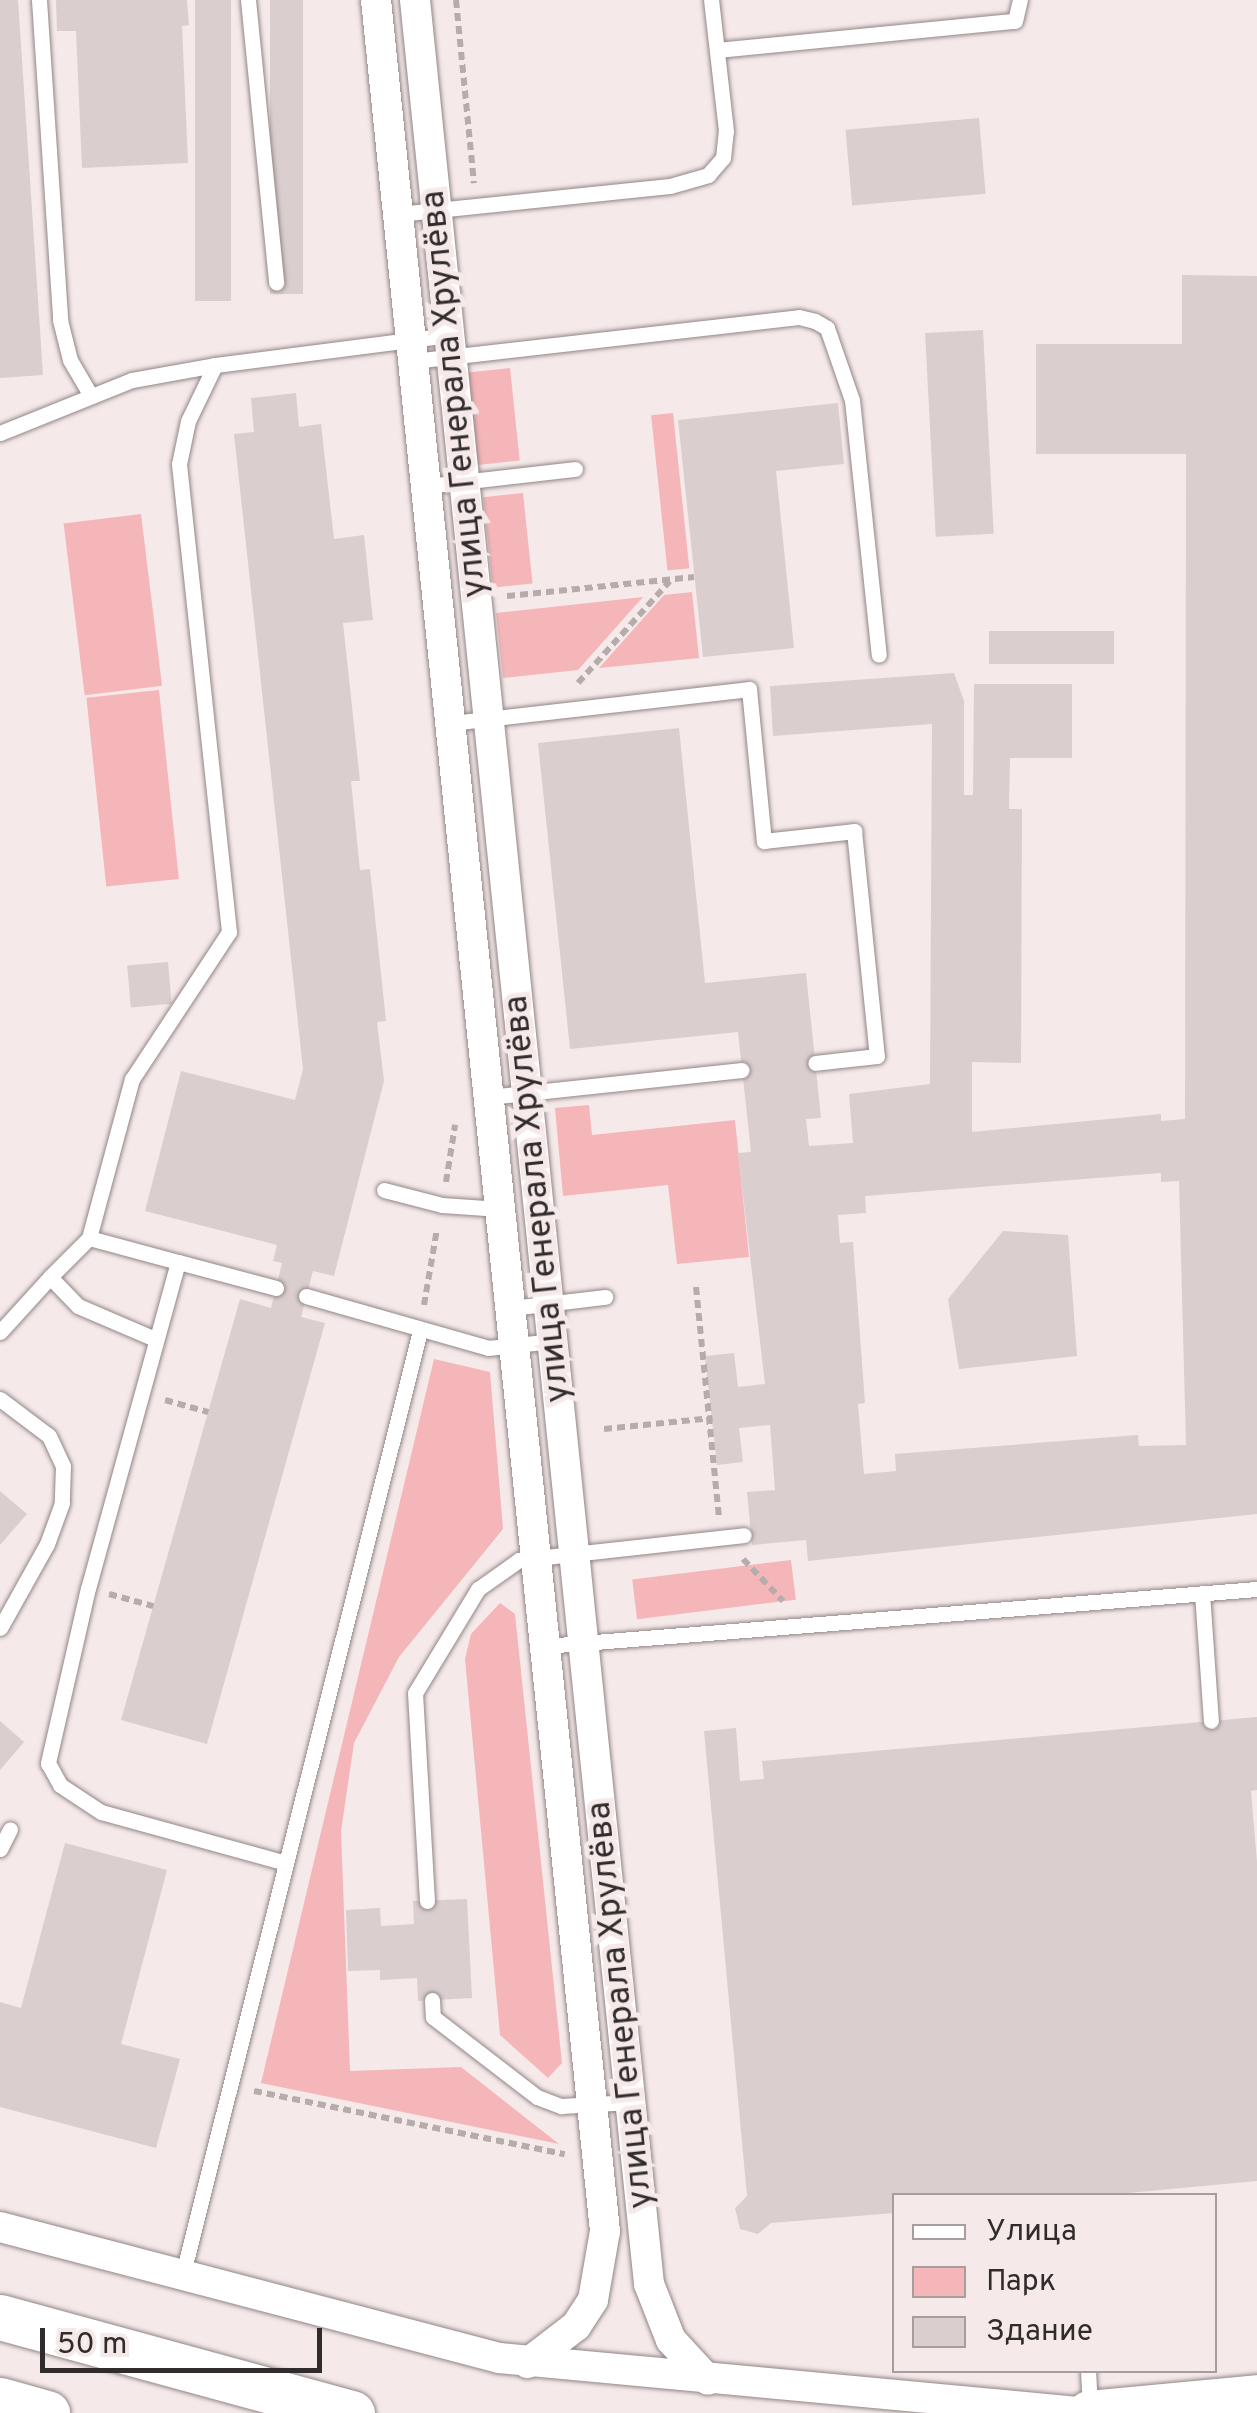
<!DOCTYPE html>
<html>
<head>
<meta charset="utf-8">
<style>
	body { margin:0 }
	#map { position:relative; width:1257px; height:2413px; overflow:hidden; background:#f6e9e9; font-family:Overpass,sans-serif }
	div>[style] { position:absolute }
	.green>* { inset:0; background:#f5b6b9; transform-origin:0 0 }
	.building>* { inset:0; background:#dbcecf; transform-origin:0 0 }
	.path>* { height:6px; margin-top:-3px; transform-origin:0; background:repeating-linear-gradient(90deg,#b6acac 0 8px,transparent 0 13px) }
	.roads { filter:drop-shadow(0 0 2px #918686) drop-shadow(0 0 2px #918686) }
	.service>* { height:15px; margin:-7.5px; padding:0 7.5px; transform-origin:7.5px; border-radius:7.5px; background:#fff }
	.minor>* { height:30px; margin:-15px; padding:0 15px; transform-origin:15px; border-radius:15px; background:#fff }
	.primary>* { height:45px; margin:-22.5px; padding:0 22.5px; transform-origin:22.5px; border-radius:22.5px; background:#fff }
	span { translate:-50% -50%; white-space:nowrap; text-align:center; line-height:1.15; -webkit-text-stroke:10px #f6e9e9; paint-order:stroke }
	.street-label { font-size:35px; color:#312c2c }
	.legend { position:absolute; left:892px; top:2193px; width:325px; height:180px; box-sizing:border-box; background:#f6e9e9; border:2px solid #a79d9d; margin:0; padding:12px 18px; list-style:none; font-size:30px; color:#312c2c }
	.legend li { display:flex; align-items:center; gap:20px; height:50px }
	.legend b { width:50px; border:2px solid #a79d9d }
	.scale { position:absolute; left:40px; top:2328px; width:282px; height:45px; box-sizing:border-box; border:5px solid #312c2c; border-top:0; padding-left:12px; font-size:30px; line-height:35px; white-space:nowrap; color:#312c2c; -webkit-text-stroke:8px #f6e9e9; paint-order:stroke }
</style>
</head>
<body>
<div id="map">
	<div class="green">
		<i style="left:510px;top:368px;width:93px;height:42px;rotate:84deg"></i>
		<i style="left:673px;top:413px;width:156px;height:22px;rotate:84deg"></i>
		<i style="left:523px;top:493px;width:91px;height:40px;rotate:84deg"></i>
		<i style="left:141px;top:514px;width:173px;height:78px;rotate:83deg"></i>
		<i style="clip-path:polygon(692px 592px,699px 658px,599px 668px,664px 595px)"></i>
		<i style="clip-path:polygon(643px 597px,578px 670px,503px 678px,496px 613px)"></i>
		<i style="left:159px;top:690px;width:190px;height:73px;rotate:84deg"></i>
		<i style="clip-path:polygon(589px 1105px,592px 1135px,735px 1120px,749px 1257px,677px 1264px,668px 1185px,563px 1196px,555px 1108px)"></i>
		<i style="clip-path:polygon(434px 1359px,490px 1372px,503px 1529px,399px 1657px,354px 1743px,341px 1831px,350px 2071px,461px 2067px,559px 2144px,261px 2083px)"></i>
		<i style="left:791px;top:1560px;width:40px;height:160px;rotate:83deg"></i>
		<i style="clip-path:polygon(500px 1603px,515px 1614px,562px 2063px,548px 2078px,500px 2035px,465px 1659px,471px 1634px)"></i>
	</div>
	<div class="building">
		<i style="clip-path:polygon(0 0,18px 0,43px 375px,0 378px)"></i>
		<i style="clip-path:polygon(56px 0,187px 0,189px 25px,182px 26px,188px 163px,82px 168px,76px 31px,57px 31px)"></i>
		<i style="left:195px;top:0;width:36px;height:301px"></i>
		<i style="left:270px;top:0;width:33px;height:294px"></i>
		<i style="left:979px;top:118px;width:76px;height:134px;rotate:85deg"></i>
		<i style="clip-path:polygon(evenodd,1182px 275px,1257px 276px,1257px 1514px,808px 1561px,806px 1540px,752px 1545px,747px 1492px,775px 1490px,770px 1425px,739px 1428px,743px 1462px,717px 1465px,705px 1356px,734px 1353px,738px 1387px,765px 1384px,738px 1153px,751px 1152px,738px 1032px,570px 1049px,538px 743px,679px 728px,705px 983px,806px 973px,821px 1118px,806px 1119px,809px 1146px,853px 1143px,849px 1094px,930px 1084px,932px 724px,773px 736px,770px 686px,954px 673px,964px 701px,964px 795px,973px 795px,974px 684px,1072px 684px,1072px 758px,1010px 758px,1009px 809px,1022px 809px,1021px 1063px,972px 1062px,972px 1132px,1161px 1114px,1161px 1121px,1185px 1119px,1186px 454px,1036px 454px,1036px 344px,1182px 344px,1182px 275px,1161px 1173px,1161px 1182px,1179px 1181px,1186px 1445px,1139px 1446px,1138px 1435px,895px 1454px,896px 1471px,864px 1474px,858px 1404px,865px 1403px,853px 1242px,840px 1243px,838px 1215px,866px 1213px,865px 1196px,1161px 1173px)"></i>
		<i style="left:983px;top:330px;width:204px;height:58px;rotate:87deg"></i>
		<i style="clip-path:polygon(296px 393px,299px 427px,321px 424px,334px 539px,364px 535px,373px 620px,343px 623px,360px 781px,351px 781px,360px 870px,370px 869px,386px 1021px,377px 1022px,384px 1081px,334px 1276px,313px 1271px,301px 1317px,325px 1323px,207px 1744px,121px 1720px,240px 1299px,271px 1308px,282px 1263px,273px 1261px,277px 1245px,145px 1211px,181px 1071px,295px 1100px,303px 1069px,234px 434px,254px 432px,251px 398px)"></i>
		<i style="clip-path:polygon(838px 403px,844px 464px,776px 471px,794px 648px,703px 657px,678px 420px)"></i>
		<i style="left:1114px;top:631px;width:33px;height:125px;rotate:90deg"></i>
		<i style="left:168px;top:962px;width:42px;height:41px;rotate:85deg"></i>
		<i style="clip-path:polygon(1003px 1231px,1068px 1235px,1077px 1356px,959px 1369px,948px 1299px)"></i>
		<i style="clip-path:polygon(0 1491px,27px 1514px,0 1545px)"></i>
		<i style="clip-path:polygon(1257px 1717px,1257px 1790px,1251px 1791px,1257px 1862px,1257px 2181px,1096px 2196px,894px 2196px,894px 2213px,771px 2223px,758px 2234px,740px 2229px,735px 2208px,747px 2196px,704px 1731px,736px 1728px,740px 1781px,764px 1779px,762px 1761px)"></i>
		<i style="clip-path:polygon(0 1721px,24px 1742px,0 1770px)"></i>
		<i style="clip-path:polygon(65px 1843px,167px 1870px,121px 2044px,180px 2059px,156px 2148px,0 2107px,0 2002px,21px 2008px)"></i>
		<i style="clip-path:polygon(467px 1899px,472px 1998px,418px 2001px,417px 1978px,380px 1980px,380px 1970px,348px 1971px,346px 1910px,380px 1908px,381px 1926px,414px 1924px,413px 1901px)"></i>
	</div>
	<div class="path">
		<i style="left:456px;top:0;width:184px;rotate:84.4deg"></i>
		<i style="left:507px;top:596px;width:188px;rotate:-5.8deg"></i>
		<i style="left:578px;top:683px;width:137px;rotate:-48deg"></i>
		<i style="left:446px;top:1182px;width:58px;rotate:-81deg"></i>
		<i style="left:696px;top:1287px;width:230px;rotate:84.3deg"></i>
		<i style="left:424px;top:1305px;width:77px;rotate:-80.3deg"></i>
		<i style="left:165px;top:1400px;width:45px;rotate:15.6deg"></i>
		<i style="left:604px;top:1429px;width:109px;rotate:-5.8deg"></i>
		<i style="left:743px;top:1559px;width:58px;rotate:46.4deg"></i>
		<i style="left:109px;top:1594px;width:46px;rotate:15.3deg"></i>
		<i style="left:254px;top:2091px;width:317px;rotate:11.5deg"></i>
	</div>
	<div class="roads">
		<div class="service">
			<i style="left:39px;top:0;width:321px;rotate:86.2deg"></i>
			<i style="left:60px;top:320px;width:41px;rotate:76deg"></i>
			<i style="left:70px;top:360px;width:42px;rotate:59.7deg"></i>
			<i style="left:248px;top:0;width:284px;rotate:84.3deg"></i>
			<i style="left:717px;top:50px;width:299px;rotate:-5.6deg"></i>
			<i style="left:1015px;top:21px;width:22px;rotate:-77deg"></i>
			<i style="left:398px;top:214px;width:273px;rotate:-5.9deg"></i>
			<i style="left:670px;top:186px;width:40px;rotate:-16deg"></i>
			<i style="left:708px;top:175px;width:23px;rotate:-49deg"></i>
			<i style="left:723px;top:158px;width:27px;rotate:-84deg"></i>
			<i style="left:726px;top:131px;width:132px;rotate:-96.5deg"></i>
			<i style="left:413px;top:361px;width:388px;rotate:-6.5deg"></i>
			<i style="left:799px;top:317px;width:16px;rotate:14deg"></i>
			<i style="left:815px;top:321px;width:14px;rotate:30deg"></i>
			<i style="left:827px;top:328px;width:76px;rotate:70.9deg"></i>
			<i style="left:852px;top:400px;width:256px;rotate:84deg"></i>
			<i style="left:0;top:433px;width:142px;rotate:-21.9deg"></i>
			<i style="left:132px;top:380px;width:84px;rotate:-10.2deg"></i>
			<i style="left:426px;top:486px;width:150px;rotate:-6.5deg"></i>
			<i style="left:451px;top:723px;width:300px;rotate:-6.5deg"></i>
			<i style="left:749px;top:689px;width:153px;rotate:84.4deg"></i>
			<i style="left:764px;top:841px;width:91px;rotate:-6.3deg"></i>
			<i style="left:854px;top:831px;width:226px;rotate:84.2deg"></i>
			<i style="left:877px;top:1056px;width:62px;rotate:173.6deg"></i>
			<i style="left:489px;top:1097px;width:254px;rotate:-6.1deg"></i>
			<i style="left:384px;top:1190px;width:60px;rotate:14.5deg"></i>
			<i style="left:442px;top:1205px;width:58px;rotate:3.9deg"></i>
			<i style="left:89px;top:1238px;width:55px;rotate:135deg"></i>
			<i style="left:50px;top:1277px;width:40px;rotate:46deg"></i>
			<i style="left:78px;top:1306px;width:84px;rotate:23.2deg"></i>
			<i style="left:178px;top:1262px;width:92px;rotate:-164.9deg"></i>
			<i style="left:89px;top:1238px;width:165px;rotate:-74.9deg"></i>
			<i style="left:132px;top:1079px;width:176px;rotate:-56.6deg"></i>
			<i style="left:229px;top:932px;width:471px;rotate:-96.1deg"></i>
			<i style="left:179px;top:464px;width:44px;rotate:-78.2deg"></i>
			<i style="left:188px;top:421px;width:62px;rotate:-64.3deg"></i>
			<i style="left:215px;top:365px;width:236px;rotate:-7.3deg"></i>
			<i style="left:276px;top:1288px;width:101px;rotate:-165.1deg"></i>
			<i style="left:178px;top:1262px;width:338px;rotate:105.4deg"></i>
			<i style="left:88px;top:1588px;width:180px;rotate:102.9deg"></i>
			<i style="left:48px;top:1763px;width:25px;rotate:61deg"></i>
			<i style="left:60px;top:1785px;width:49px;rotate:33.4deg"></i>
			<i style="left:101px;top:1812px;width:192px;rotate:15.4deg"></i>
			<i style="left:306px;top:1296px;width:189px;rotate:15.9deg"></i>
			<i style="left:488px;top:1348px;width:64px;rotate:-6.2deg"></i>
			<i style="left:511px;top:1308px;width:95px;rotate:-6.7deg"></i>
			<i style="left:0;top:1332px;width:74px;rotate:-47.7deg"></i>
			<i style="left:0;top:1399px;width:61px;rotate:37.1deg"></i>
			<i style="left:49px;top:1436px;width:33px;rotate:65deg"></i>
			<i style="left:63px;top:1466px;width:37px;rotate:92deg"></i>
			<i style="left:62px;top:1503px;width:44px;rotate:110.1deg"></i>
			<i style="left:47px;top:1544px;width:96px;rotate:119.2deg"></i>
			<i style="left:1202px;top:1593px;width:128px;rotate:86deg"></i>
			<i style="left:545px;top:1646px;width:714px;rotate:-4.58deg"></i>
			<i style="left:0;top:1849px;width:22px;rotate:-63deg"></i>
			<i style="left:427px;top:1901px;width:208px;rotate:-93.3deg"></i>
			<i style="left:415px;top:1693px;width:122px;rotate:-58.8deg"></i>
			<i style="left:478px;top:1589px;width:50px;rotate:-35.3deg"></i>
			<i style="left:519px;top:1560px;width:226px;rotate:-6.3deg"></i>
			<i style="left:432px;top:2000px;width:17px;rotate:87deg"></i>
			<i style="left:433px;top:2017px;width:131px;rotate:37.6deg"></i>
			<i style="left:537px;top:2097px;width:26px;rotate:21deg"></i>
			<i style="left:561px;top:2106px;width:70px;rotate:-3.3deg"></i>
			<i style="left:182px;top:2277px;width:975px;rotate:-75.88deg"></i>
			<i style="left:1088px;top:2370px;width:36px;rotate:87deg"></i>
		</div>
		<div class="minor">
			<i style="left:376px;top:0;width:2243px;rotate:84.14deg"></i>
			<i style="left:605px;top:2231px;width:70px;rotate:99.9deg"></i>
			<i style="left:593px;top:2300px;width:31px;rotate:123deg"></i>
			<i style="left:576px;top:2326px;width:61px;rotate:142.4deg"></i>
			<i style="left:415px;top:0;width:2296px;rotate:84.15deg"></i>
			<i style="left:649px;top:2284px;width:60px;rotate:68.6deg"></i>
			<i style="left:671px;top:2340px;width:54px;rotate:47.2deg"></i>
			<i style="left:0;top:2227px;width:516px;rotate:14.71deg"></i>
			<i style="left:499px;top:2358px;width:594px;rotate:5.32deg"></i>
		</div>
		<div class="primary">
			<i style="left:0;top:2317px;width:365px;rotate:15.3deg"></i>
			<i style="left:0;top:2400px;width:49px;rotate:15.5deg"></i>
			<i style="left:1089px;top:2413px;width:169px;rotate:-5.4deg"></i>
		</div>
	</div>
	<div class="street-label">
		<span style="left:455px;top:394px;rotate:-96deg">улица Генерала Хрулёва</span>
		<span style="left:538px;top:1199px;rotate:-96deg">улица Генерала Хрулёва</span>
		<span style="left:621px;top:2005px;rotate:-96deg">улица Генерала Хрулёва</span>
	</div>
	<ul class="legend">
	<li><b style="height:12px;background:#fff"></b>Улица</li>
	<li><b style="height:28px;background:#f5b6b9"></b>Парк</li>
	<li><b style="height:28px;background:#dbcecf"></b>Здание</li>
	</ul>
	<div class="scale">50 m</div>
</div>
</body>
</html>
